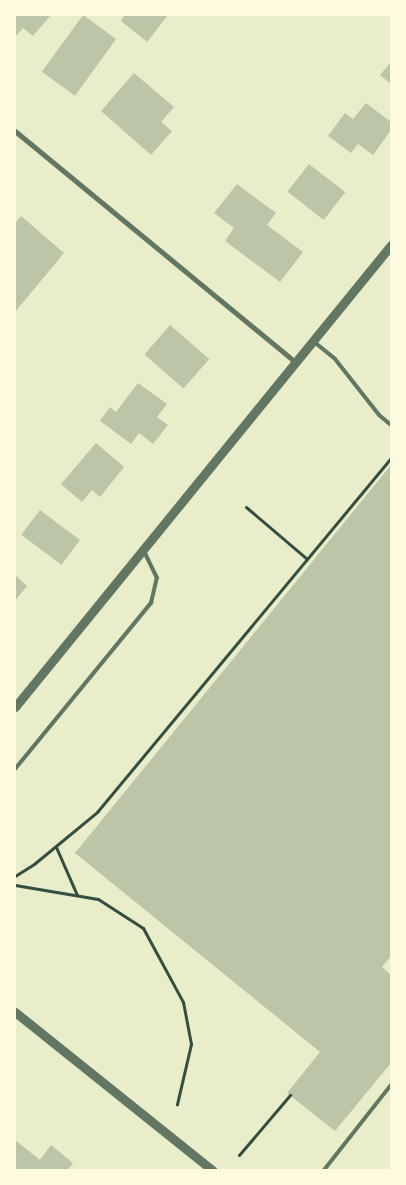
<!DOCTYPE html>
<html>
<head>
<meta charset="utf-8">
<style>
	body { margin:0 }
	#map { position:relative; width:406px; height:1185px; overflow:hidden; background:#e9edc9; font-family:"Sofia Sans Condensed",sans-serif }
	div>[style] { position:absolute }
	.building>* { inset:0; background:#bcc5a7; transform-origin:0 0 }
	.path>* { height:3px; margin:-1.5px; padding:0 1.5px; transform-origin:1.5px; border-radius:1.5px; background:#344e41 }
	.service>* { height:4px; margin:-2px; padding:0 2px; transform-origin:2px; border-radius:2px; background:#617663 }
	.minor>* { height:5px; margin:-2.5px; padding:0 2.5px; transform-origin:2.5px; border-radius:2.5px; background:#617663 }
	.tertiary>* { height:9px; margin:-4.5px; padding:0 4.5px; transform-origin:4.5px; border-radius:4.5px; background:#617663 }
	span { translate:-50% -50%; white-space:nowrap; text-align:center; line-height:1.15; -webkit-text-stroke:4px #fefae0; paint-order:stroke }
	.frame { position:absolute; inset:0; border:16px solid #fefae0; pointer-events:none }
</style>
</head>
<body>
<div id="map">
	<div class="building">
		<i style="clip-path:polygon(15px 15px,51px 15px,33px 36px,23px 28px,15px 37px)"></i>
		<i style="left:83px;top:15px;width:41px;height:70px;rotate:36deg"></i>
		<i style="clip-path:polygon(125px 15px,168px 15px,147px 42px,121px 21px)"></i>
		<i style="clip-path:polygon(391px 62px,391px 84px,380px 75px)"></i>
		<i style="clip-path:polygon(134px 73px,174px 107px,161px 122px,172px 131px,151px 155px,101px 111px)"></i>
		<i style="clip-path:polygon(366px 103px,391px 122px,391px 130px,373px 155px,358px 144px,351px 153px,328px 136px,345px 113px,353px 119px)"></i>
		<i style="left:309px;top:164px;width:46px;height:35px;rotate:38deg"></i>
		<i style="clip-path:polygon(237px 184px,276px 213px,267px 225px,303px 252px,280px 282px,225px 241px,234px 228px,214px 213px)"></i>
		<i style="clip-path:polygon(21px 216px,64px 253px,15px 312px,15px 223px)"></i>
		<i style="left:170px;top:325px;width:52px;height:39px;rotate:41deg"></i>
		<i style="clip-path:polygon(138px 383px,167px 404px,157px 417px,168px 425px,153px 444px,139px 433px,131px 444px,100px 421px,110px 407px,116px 412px)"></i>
		<i style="clip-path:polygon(96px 443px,124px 467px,100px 497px,92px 490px,82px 502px,61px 484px)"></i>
		<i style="clip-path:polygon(391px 465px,391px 956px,382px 967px,391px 975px,391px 1063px,335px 1131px,287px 1093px,320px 1052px,75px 853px)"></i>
		<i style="left:40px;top:510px;width:50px;height:31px;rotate:37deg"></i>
		<i style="clip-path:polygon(15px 575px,27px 586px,15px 601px)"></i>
		<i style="clip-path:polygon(15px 1140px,40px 1160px,51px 1145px,73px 1163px,68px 1170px,15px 1170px)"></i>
	</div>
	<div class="path">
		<i style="left:246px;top:507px;width:80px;rotate:40.4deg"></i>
		<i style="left:56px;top:847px;width:52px;rotate:66.4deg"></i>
		<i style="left:15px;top:876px;width:22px;rotate:-32deg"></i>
		<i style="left:34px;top:864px;width:82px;rotate:-39.5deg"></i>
		<i style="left:97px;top:812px;width:460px;rotate:-50.3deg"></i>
		<i style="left:15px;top:885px;width:84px;rotate:9.6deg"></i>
		<i style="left:98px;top:899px;width:54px;rotate:32.8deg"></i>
		<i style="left:143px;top:928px;width:84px;rotate:61.6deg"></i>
		<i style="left:183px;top:1002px;width:43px;rotate:79.2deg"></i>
		<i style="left:191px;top:1044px;width:62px;rotate:103.1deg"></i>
		<i style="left:239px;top:1155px;width:79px;rotate:-49.6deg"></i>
	</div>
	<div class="service">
		<i style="left:313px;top:341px;width:28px;rotate:39deg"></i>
		<i style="left:335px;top:359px;width:71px;rotate:51.8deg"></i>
		<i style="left:379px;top:415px;width:16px;rotate:40deg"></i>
		<i style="left:15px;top:769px;width:215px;rotate:-50.7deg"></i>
		<i style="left:151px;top:603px;width:26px;rotate:-77deg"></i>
		<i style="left:157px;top:578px;width:32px;rotate:-116deg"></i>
		<i style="left:324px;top:1170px;width:108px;rotate:-51.8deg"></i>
	</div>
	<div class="minor">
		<i style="left:15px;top:131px;width:363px;rotate:39.5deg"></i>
	</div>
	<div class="tertiary">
		<i style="left:15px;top:707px;width:596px;rotate:-50.86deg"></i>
		<i style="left:15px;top:1012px;width:253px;rotate:38.7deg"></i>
	</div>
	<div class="frame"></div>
</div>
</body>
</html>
